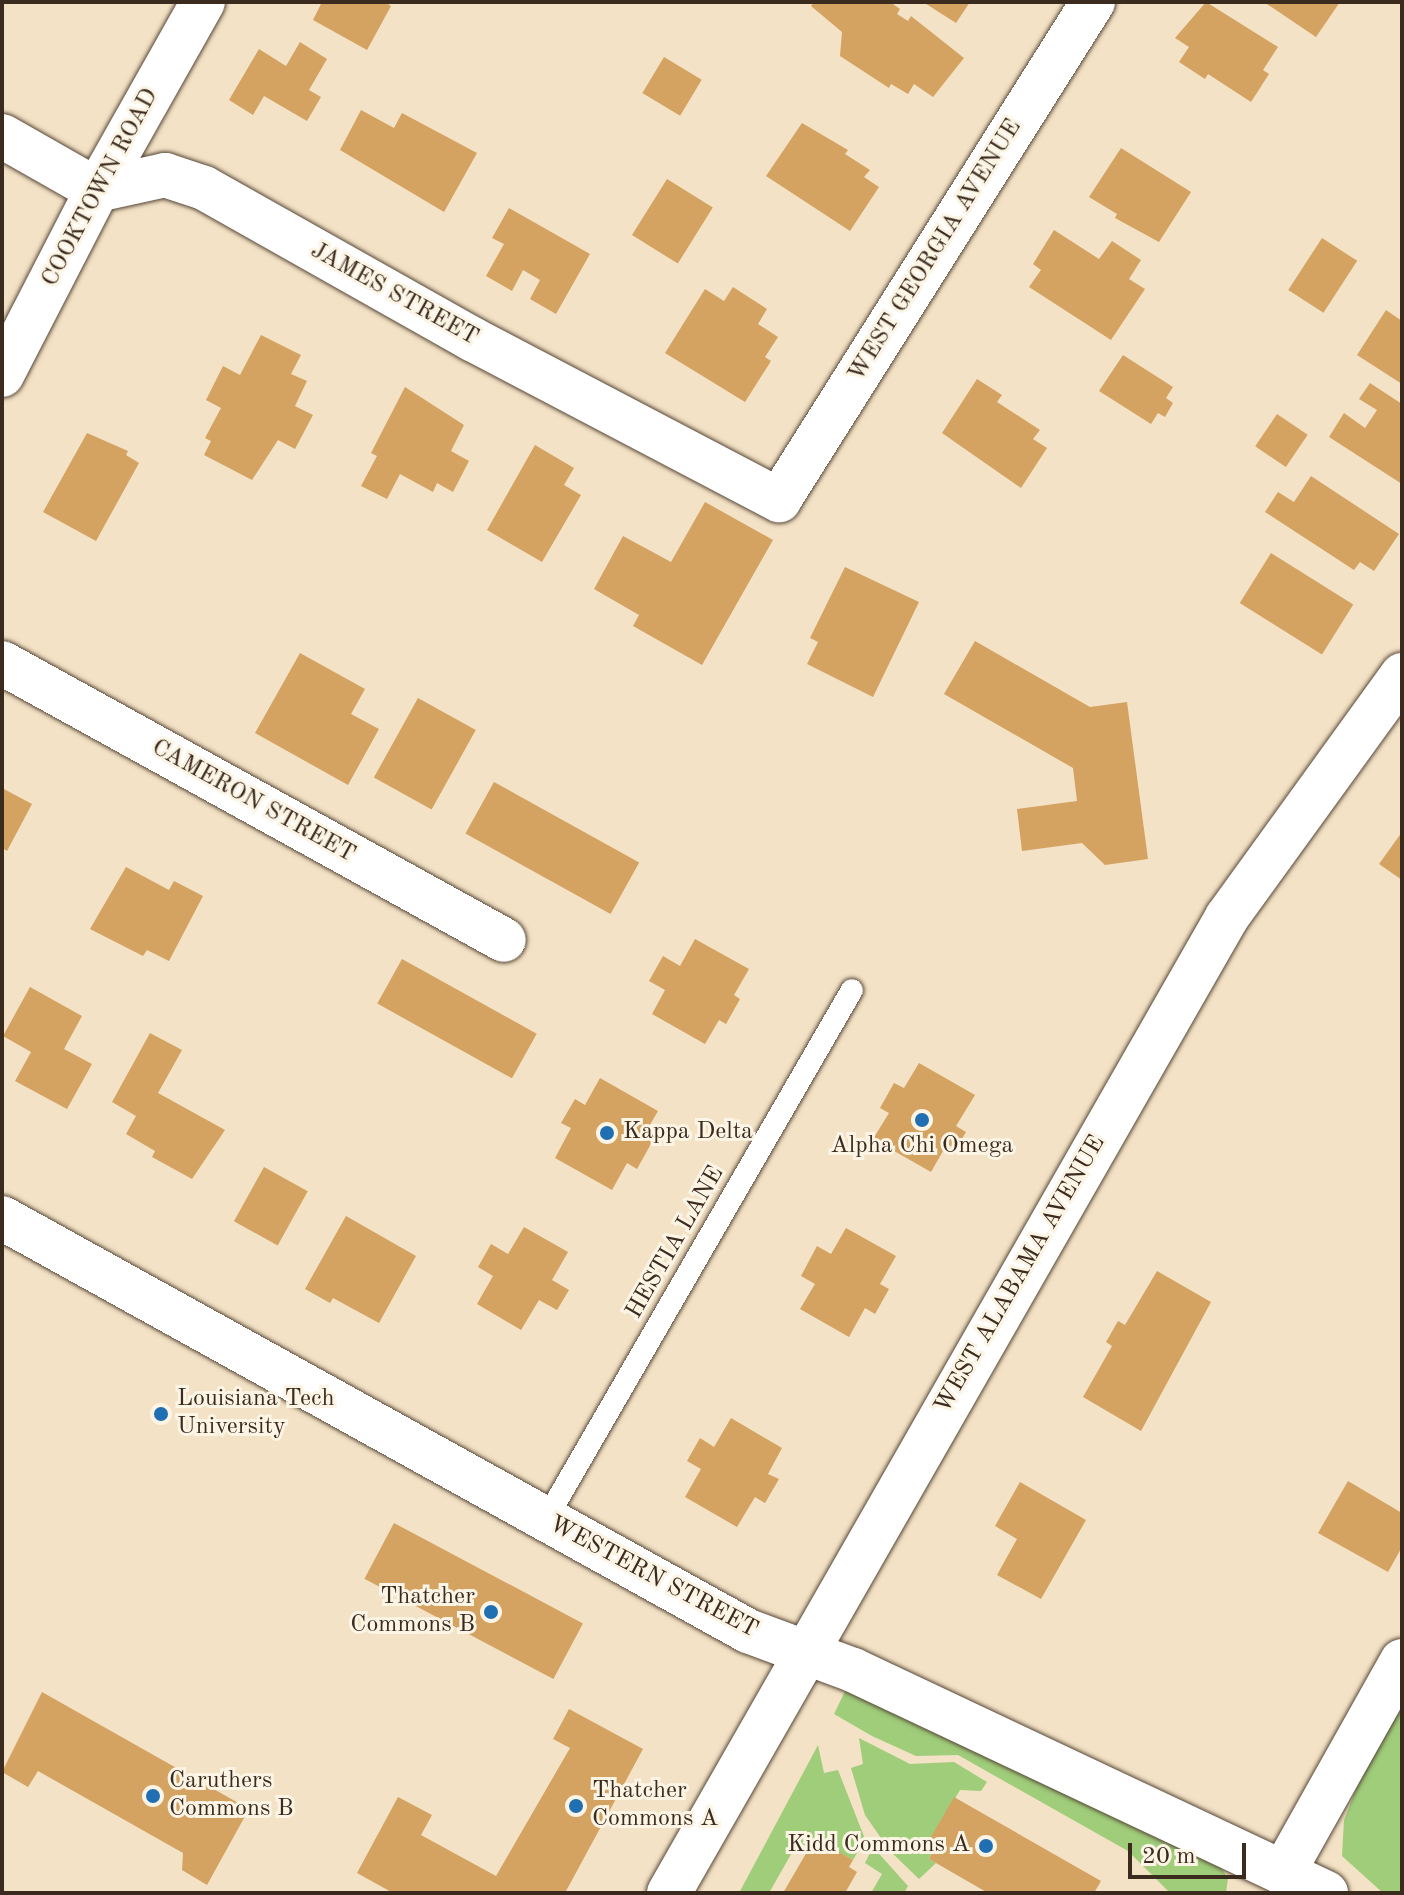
<!DOCTYPE html>
<html>
<head>
<meta charset="utf-8">
<style>
	body { margin:0 }
	#map { position:relative; width:1404px; height:1895px; overflow:hidden; background:#f3e2c5; font-family:"Old Standard TT",serif }
	div>[style] { position:absolute }
	.green>* { inset:0; background:#9fcd7a }
	.building>* { inset:0; background:#d4a362; transform-origin:0 0 }
	.roads { filter:drop-shadow(0 0 2px #574637) drop-shadow(0 0 2px #574637) }
	.lane>* { height:22px; margin:-11px; padding:0 11px; transform-origin:11px; border-radius:11px; background:#fff }
	.street>* { height:44px; margin:-22px; padding:0 22px; transform-origin:22px; border-radius:22px; background:#fff }
	.secondary>* { height:44px; margin:-22px; padding:0 22px; transform-origin:22px; border-radius:22px; background:#fff }
	.dots>* { width:22px; height:22px; translate:-50% -50%; box-sizing:border-box; border:4px solid #fcf5e5; border-radius:50% }
	span { translate:-50% -50%; white-space:nowrap; text-align:center; line-height:1.15; -webkit-text-stroke:6px #fcf5e5; paint-order:stroke }
	.street-label { font-size:24px; color:#3b2a1e }
	.poi-label { font-size:24px; color:#3b2a1e }
	.left { translate:0 -50%; text-align:left }
	.right { translate:-100% -50%; text-align:right }
	.frame { position:absolute; inset:0; border:4px solid #3b2a1e; pointer-events:none }
	.scale { position:absolute; left:1128px; top:1843px; width:118px; height:36px; box-sizing:border-box; border:4px solid #3b2a1e; border-top:0; padding-left:10px; font-size:24px; line-height:28px; white-space:nowrap; color:#3b2a1e; -webkit-text-stroke:6px #fcf5e5; paint-order:stroke }
</style>
</head>
<body>
<div id="map">
	<div class="green">
		<i style="clip-path:polygon(848px 1685px,1219px 1865px,1228px 1878px,1226px 1893px,1170px 1893px,1128px 1851px,958px 1755px,916px 1756px,872px 1736px,834px 1714px)"></i>
		<i style="clip-path:polygon(1402px 1704px,1402px 1893px,1383px 1893px,1342px 1856px,1344px 1820px,1369px 1756px)"></i>
		<i style="clip-path:polygon(859px 1738px,910px 1764px,954px 1762px,987px 1782px,981px 1791px,960px 1790px,928px 1844px,935px 1848px,929px 1859px,936px 1863px,919px 1879px,890px 1851px,865px 1815px,851px 1768px,863px 1764px)"></i>
		<i style="clip-path:polygon(818px 1745px,824px 1773px,838px 1770px,865px 1839px,853px 1860px,815px 1839px,809px 1848px,798px 1842px,769px 1893px,739px 1893px)"></i>
		<i style="clip-path:polygon(873px 1847px,908px 1886px,904px 1893px,871px 1893px,882px 1874px,865px 1863px)"></i>
	</div>
	<div class="building">
		<i style="clip-path:polygon(322px 2px,385px 2px,391px 6px,367px 50px,313px 20px)"></i>
		<i style="clip-path:polygon(814px 2px,890px 2px,900px 9px,897px 14px,908px 21px,911px 16px,964px 58px,933px 97px,914px 84px,908px 94px,891px 84px,889px 88px,840px 56px,842px 32px,811px 6px)"></i>
		<i style="clip-path:polygon(923px 2px,970px 2px,956px 23px)"></i>
		<i style="clip-path:polygon(1206px 2px,1278px 47px,1263px 70px,1269px 74px,1251px 102px,1208px 74px,1205px 79px,1179px 62px,1189px 47px,1175px 38px)"></i>
		<i style="clip-path:polygon(1264px 2px,1340px 2px,1316px 37px)"></i>
		<i style="clip-path:polygon(300px 42px,327px 59px,309px 90px,321px 97px,307px 121px,264px 96px,253px 115px,229px 100px,259px 49px,286px 66px)"></i>
		<i style="left:664px;top:57px;width:44px;height:42px;rotate:31deg"></i>
		<i style="clip-path:polygon(361px 110px,394px 128px,402px 113px,477px 153px,444px 212px,340px 150px)"></i>
		<i style="clip-path:polygon(802px 123px,848px 150px,845px 154px,870px 170px,864px 177px,879px 187px,850px 231px,766px 176px)"></i>
		<i style="clip-path:polygon(1121px 148px,1191px 192px,1159px 242px,1115px 218px,1117px 214px,1089px 197px)"></i>
		<i style="left:667px;top:179px;width:54px;height:66px;rotate:32deg"></i>
		<i style="clip-path:polygon(509px 208px,590px 254px,556px 314px,530px 299px,540px 280px,523px 270px,512px 291px,486px 276px,504px 244px,492px 238px)"></i>
		<i style="clip-path:polygon(1054px 230px,1099px 259px,1112px 241px,1141px 260px,1129px 279px,1145px 289px,1111px 340px,1029px 287px,1041px 270px,1033px 264px)"></i>
		<i style="left:1322px;top:238px;width:42px;height:62px;rotate:33deg"></i>
		<i style="clip-path:polygon(733px 287px,767px 309px,758px 324px,778px 337px,765px 357px,771px 361px,745px 402px,665px 353px,705px 289px,724px 301px)"></i>
		<i style="clip-path:polygon(1386px 310px,1402px 321px,1402px 384px,1357px 355px)"></i>
		<i style="clip-path:polygon(261px 335px,301px 355px,291px 374px,307px 381px,295px 406px,313px 415px,295px 449px,278px 440px,252px 480px,204px 455px,211px 441px,205px 438px,221px 408px,206px 400px,223px 366px,240px 375px)"></i>
		<i style="clip-path:polygon(1123px 355px,1173px 387px,1166px 398px,1173px 403px,1165px 417px,1158px 413px,1151px 424px,1099px 391px)"></i>
		<i style="clip-path:polygon(977px 379px,1002px 395px,997px 402px,1040px 430px,1033px 439px,1047px 448px,1021px 488px,942px 433px)"></i>
		<i style="clip-path:polygon(1370px 383px,1402px 404px,1402px 484px,1329px 437px,1344px 413px,1365px 428px,1377px 410px,1359px 399px)"></i>
		<i style="clip-path:polygon(405px 387px,464px 425px,451px 451px,469px 461px,453px 492px,437px 483px,433px 492px,400px 474px,387px 499px,361px 486px,377px 456px,371px 453px)"></i>
		<i style="left:1277px;top:414px;width:37px;height:39px;rotate:34deg"></i>
		<i style="clip-path:polygon(87px 433px,128px 451px,126px 455px,139px 463px,96px 541px,43px 512px)"></i>
		<i style="clip-path:polygon(535px 445px,574px 468px,564px 485px,581px 495px,542px 562px,487px 530px)"></i>
		<i style="clip-path:polygon(1311px 476px,1399px 534px,1374px 571px,1360px 562px,1354px 570px,1265px 512px,1278px 492px,1294px 502px)"></i>
		<i style="clip-path:polygon(705px 502px,773px 540px,702px 665px,633px 626px,639px 615px,594px 589px,623px 536px,671px 562px)"></i>
		<i style="left:1271px;top:553px;width:97px;height:59px;rotate:32deg"></i>
		<i style="clip-path:polygon(845px 567px,919px 602px,873px 697px,807px 664px,818px 642px,810px 638px)"></i>
		<i style="clip-path:polygon(975px 641px,1090px 707px,1127px 702px,1148px 859px,1105px 865px,1082px 843px,1022px 851px,1017px 809px,1077px 801px,1073px 768px,944px 694px)"></i>
		<i style="clip-path:polygon(300px 653px,365px 689px,351px 714px,379px 729px,348px 785px,255px 733px)"></i>
		<i style="left:418px;top:698px;width:66px;height:91px;rotate:29deg"></i>
		<i style="left:494px;top:782px;width:166px;height:59px;rotate:29deg"></i>
		<i style="clip-path:polygon(2px 788px,32px 804px,7px 851px,2px 848px)"></i>
		<i style="clip-path:polygon(1402px 832px,1402px 880px,1379px 864px)"></i>
		<i style="clip-path:polygon(126px 867px,169px 890px,174px 881px,203px 896px,169px 961px,147px 950px,143px 956px,90px 929px)"></i>
		<i style="clip-path:polygon(695px 939px,749px 969px,734px 995px,740px 999px,726px 1024px,719px 1020px,705px 1044px,652px 1014px,665px 990px,649px 981px,663px 956px,680px 966px)"></i>
		<i style="left:402px;top:959px;width:154px;height:51px;rotate:29deg"></i>
		<i style="clip-path:polygon(30px 987px,82px 1016px,64px 1049px,92px 1064px,67px 1109px,15px 1081px,31px 1052px,3px 1036px)"></i>
		<i style="clip-path:polygon(150px 1033px,182px 1050px,158px 1093px,225px 1130px,192px 1179px,152px 1157px,155px 1151px,126px 1134px,136px 1116px,112px 1102px)"></i>
		<i style="clip-path:polygon(919px 1063px,975px 1095px,956px 1126px,966px 1132px,956px 1149px,947px 1144px,931px 1172px,873px 1139px,889px 1113px,880px 1108px,894px 1083px,904px 1088px)"></i>
		<i style="clip-path:polygon(600px 1078px,658px 1111px,643px 1137px,652px 1142px,637px 1169px,627px 1163px,612px 1190px,555px 1158px,571px 1128px,561px 1123px,575px 1099px,585px 1105px)"></i>
		<i style="left:264px;top:1167px;width:50px;height:62px;rotate:29deg"></i>
		<i style="clip-path:polygon(346px 1216px,416px 1256px,379px 1323px,333px 1298px,330px 1303px,305px 1289px)"></i>
		<i style="clip-path:polygon(524px 1227px,568px 1252px,552px 1280px,569px 1290px,557px 1310px,539px 1300px,521px 1330px,477px 1304px,493px 1276px,478px 1267px,491px 1244px,508px 1254px)"></i>
		<i style="clip-path:polygon(846px 1228px,896px 1256px,880px 1284px,889px 1289px,875px 1314px,865px 1308px,849px 1337px,800px 1309px,815px 1284px,801px 1276px,817px 1246px,831px 1254px)"></i>
		<i style="clip-path:polygon(1157px 1271px,1211px 1302px,1141px 1431px,1083px 1397px,1112px 1346px,1106px 1342px,1118px 1321px,1125px 1325px)"></i>
		<i style="clip-path:polygon(731px 1418px,782px 1448px,768px 1474px,779px 1479px,765px 1503px,755px 1497px,737px 1527px,685px 1497px,701px 1469px,687px 1461px,700px 1438px,714px 1447px)"></i>
		<i style="clip-path:polygon(1348px 1481px,1402px 1513px,1402px 1547px,1388px 1572px,1318px 1533px)"></i>
		<i style="clip-path:polygon(1020px 1482px,1086px 1520px,1041px 1599px,997px 1575px,1017px 1539px,995px 1526px)"></i>
		<i style="left:394px;top:1523px;width:214px;height:63px;rotate:28deg"></i>
		<i style="clip-path:polygon(42px 1692px,249px 1809px,207px 1885px,182px 1870px,183px 1853px,38px 1771px,28px 1787px,2px 1772px)"></i>
		<i style="clip-path:polygon(569px 1709px,643px 1749px,565px 1893px,393px 1893px,357px 1873px,398px 1797px,432px 1815px,421px 1835px,496px 1876px,570px 1748px,553px 1739px)"></i>
		<i style="clip-path:polygon(954px 1797px,1101px 1881px,1094px 1893px,988px 1893px,929px 1859px,935px 1848px,927px 1844px)"></i>
		<i style="clip-path:polygon(815px 1838px,853px 1860px,849px 1867px,857px 1872px,845px 1893px,783px 1893px)"></i>
	</div>
	<div class="roads">
		<div class="lane">
			<i style="left:545px;top:1521px;width:613px;rotate:-59.97deg"></i>
		</div>
		<div class="street">
			<i style="left:2px;top:136px;width:109px;rotate:29.6deg"></i>
			<i style="left:97px;top:190px;width:70px;rotate:-12.4deg"></i>
			<i style="left:165px;top:175px;width:41px;rotate:18.4deg"></i>
			<i style="left:204px;top:188px;width:308px;rotate:29.4deg"></i>
			<i style="left:472px;top:339px;width:347px;rotate:27.7deg"></i>
			<i style="left:779px;top:500px;width:589px;rotate:-57.77deg"></i>
			<i style="left:2px;top:375px;width:208px;rotate:-62.8deg"></i>
			<i style="left:97px;top:190px;width:216px;rotate:-60.6deg"></i>
			<i style="left:2px;top:663px;width:573px;rotate:28.89deg"></i>
			<i style="left:2px;top:1218px;width:853px;rotate:28.97deg"></i>
			<i style="left:748px;top:1631px;width:112px;rotate:20.4deg"></i>
			<i style="left:853px;top:1670px;width:523px;rotate:25.24deg"></i>
			<i style="left:1283px;top:1873px;width:243px;rotate:-60.7deg"></i>
		</div>
		<div class="secondary">
			<i style="left:669px;top:1893px;width:1124px;rotate:-60.24deg"></i>
			<i style="left:1227px;top:917px;width:299px;rotate:-54.1deg"></i>
		</div>
	</div>
	<div class="dots">
		<i style="left:922px;top:1120px;background:#1f6fb2"></i>
		<i style="left:607px;top:1133px;background:#1f6fb2"></i>
		<i style="left:161px;top:1414px;background:#1f6fb2"></i>
		<i style="left:491px;top:1612px;background:#1f6fb2"></i>
		<i style="left:153px;top:1796px;background:#1f6fb2"></i>
		<i style="left:576px;top:1806px;background:#1f6fb2"></i>
		<i style="left:986px;top:1846px;background:#1f6fb2"></i>
	</div>
	<div class="street-label">
		<span style="left:101px;top:188px;rotate:-62deg">COOKTOWN ROAD</span>
		<span style="left:936px;top:251px;rotate:-58deg">WEST GEORGIA AVENUE</span>
		<span style="left:394px;top:295px;rotate:29deg">JAMES STREET</span>
		<span style="left:253px;top:802px;rotate:29deg">CAMERON STREET</span>
		<span style="left:676px;top:1243px;rotate:-60deg">HESTIA LANE</span>
		<span style="left:1021px;top:1275px;rotate:-60deg">WEST ALABAMA AVENUE</span>
		<span style="left:653px;top:1578px;rotate:28deg">WESTERN STREET</span>
	</div>
	<div class="poi-label">
		<span class="left" style="left:623px;top:1133px">Kappa Delta</span>
		<span style="left:922px;top:1147px">Alpha Chi Omega</span>
		<span class="left" style="left:177px;top:1414px">Louisiana Tech<br>University</span>
		<span class="right" style="left:475px;top:1612px">Thatcher<br>Commons B</span>
		<span class="left" style="left:169px;top:1796px">Caruthers<br>Commons B</span>
		<span class="left" style="left:592px;top:1806px">Thatcher<br>Commons A</span>
		<span class="right" style="left:970px;top:1846px">Kidd Commons A</span>
	</div>
	<div class="frame"></div>
	<div class="scale">20 m</div>
</div>
</body>
</html>
